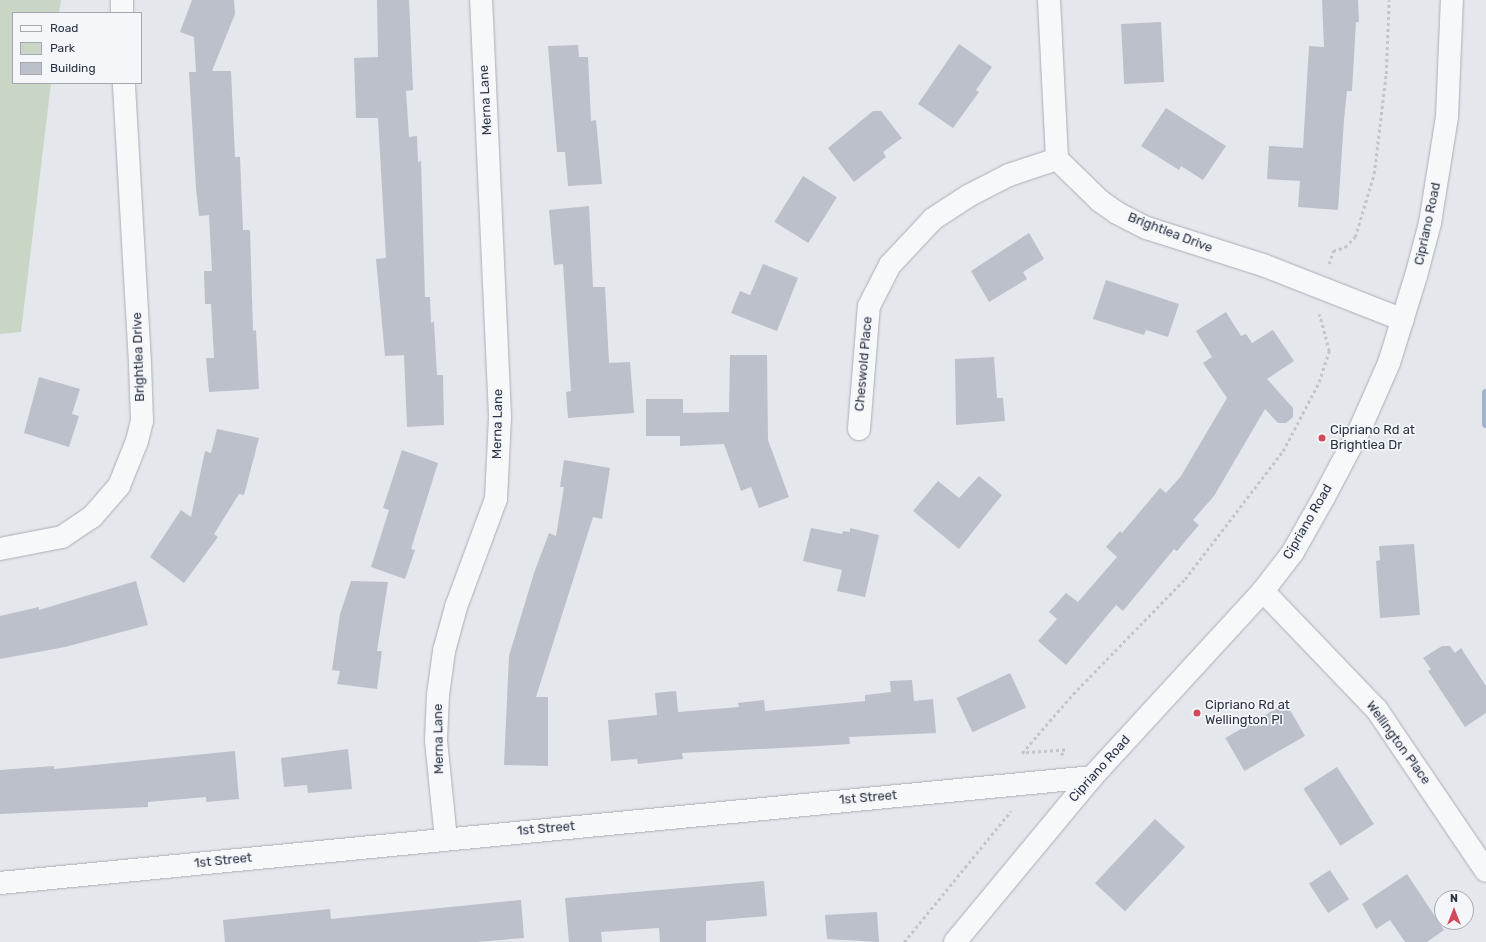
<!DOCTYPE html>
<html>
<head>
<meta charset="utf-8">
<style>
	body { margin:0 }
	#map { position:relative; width:1486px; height:942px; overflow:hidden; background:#e4e7ec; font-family:Rubik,sans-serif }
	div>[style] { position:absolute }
	.green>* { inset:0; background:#c9d6c5 }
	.stream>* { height:8px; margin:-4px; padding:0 4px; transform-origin:4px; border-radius:4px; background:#9fb4cc }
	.building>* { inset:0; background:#bbc0ca; transform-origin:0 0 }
	.path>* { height:2.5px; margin-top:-1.25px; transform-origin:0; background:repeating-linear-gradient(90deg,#c2c5cb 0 3px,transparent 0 6px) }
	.roads { filter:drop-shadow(0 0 1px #a9aeb7) drop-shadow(0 0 1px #a9aeb7) }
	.minor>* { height:22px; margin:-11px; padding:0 11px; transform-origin:11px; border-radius:11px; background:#f7f8fa }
	.tertiary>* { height:22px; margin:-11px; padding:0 11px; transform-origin:11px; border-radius:11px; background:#f7f8fa }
	.dots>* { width:11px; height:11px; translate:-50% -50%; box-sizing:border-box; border:2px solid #f4f6f9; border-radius:50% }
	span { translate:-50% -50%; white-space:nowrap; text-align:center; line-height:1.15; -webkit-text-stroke:3.5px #f4f6f9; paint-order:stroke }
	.street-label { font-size:13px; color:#2b3445 }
	.poi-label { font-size:13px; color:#2b3445 }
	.left { translate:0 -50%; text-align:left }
	.legend { position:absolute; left:12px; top:12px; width:130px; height:72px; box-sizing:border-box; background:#f4f6f9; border:1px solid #a4a8b1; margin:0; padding:5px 7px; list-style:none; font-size:12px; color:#2b3445 }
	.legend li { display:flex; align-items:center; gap:8px; height:20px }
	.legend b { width:20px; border:1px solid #a4a8b1 }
	.north { position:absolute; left:1434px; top:890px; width:40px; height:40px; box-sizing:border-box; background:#f4f6f9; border:1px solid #a4a8b1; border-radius:50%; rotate:0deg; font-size:11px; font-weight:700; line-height:16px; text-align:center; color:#2b3445 }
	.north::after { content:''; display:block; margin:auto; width:14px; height:18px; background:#d1495b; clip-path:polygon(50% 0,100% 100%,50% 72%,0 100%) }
</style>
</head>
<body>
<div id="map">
	<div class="green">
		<i style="clip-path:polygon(0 0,61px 0,59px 13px,13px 13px,13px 83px,51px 83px,21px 332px,0 334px)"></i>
	</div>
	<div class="stream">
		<i style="left:1486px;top:393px;width:31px;rotate:90deg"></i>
	</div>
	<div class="building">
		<i style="clip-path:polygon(192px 0,234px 0,235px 14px,212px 71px,231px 71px,235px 157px,240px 157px,243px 230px,250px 230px,253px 331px,256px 330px,259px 389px,209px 392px,206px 358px,214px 358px,211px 304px,205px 304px,204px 271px,212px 271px,209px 215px,199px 216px,196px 188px,189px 72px,196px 72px,194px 37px,180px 32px)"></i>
		<i style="clip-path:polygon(377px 0,409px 0,413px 90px,406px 91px,409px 137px,417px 136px,418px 162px,421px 161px,425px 297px,430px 297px,431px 323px,434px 322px,437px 375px,443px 375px,444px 425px,407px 427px,404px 355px,385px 356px,376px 259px,386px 258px,378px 118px,356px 118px,354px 58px,378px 57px)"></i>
		<i style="clip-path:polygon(1322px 0,1358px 0,1359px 22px,1356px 22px,1352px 91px,1347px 91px,1344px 120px,1338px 210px,1298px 207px,1300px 181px,1267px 179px,1269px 146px,1303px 148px,1309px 46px,1324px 47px)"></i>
		<i style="left:1161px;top:22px;width:60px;height:40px;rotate:87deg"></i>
		<i style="clip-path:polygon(959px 44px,992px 67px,976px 90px,979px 92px,953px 128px,918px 104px)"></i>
		<i style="clip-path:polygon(578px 45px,579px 57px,588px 57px,591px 121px,596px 120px,602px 184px,568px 186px,565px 152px,557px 152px,548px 46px)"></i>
		<i style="clip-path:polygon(1166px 108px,1226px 146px,1203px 180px,1181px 166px,1179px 170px,1141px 146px)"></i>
		<i style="clip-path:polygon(873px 111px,881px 111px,902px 138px,883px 152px,886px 157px,854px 182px,828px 148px)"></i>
		<i style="left:803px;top:176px;width:40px;height:54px;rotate:32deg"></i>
		<i style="clip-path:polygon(589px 206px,593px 287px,605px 287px,609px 363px,630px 362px,634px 413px,568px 418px,566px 392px,571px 391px,563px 264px,554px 265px,549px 210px)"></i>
		<i style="clip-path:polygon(1029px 233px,1044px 259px,1023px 272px,1027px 279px,989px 302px,971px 271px)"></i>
		<i style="clip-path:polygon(763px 264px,798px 278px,777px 331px,731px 313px,740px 291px,750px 295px)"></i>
		<i style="clip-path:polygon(1106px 280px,1179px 304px,1168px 337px,1146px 330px,1144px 335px,1093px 319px)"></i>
		<i style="clip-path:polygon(1226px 312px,1241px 336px,1246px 334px,1252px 343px,1273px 330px,1294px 361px,1267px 379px,1293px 408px,1293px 417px,1286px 423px,1278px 423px,1265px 409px,1214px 496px,1193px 520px,1199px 525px,1177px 551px,1174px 549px,1123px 611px,1116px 605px,1066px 665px,1038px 641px,1057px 619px,1049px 612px,1066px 593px,1078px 602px,1117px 557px,1106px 547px,1120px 531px,1122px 533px,1160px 488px,1166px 493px,1181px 476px,1227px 398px,1203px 363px,1212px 357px,1196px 331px)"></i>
		<i style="clip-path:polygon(730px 355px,767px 355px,768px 440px,789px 497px,759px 508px,751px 487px,741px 491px,724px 444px,680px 446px,680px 436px,646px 436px,646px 399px,683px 399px,683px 413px,729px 412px)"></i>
		<i style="clip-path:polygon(994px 357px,997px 398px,1003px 398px,1005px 421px,956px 425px,955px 359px)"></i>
		<i style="clip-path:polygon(39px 377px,80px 389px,72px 414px,79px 416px,69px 447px,24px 433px)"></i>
		<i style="clip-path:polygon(217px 429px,259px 438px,244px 495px,239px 494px,214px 534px,218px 537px,184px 583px,150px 557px,181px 510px,191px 517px,205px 451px,211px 453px)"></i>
		<i style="clip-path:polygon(402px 450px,438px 463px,411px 549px,415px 550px,405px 579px,371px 567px,389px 510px,383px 508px)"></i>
		<i style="clip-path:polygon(564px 460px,610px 468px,602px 519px,593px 517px,536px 697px,548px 697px,548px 766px,504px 765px,509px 656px,534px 573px,549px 533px,556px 536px,564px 487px,560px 487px)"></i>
		<i style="clip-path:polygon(979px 476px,1002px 495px,959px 549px,913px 511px,938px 481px,959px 498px)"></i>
		<i style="clip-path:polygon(811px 528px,842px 534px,843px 531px,850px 532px,850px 528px,879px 535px,865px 597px,837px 591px,842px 570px,803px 561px)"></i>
		<i style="clip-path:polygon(1414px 544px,1420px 615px,1380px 618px,1376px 561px,1380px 560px,1379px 546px)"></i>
		<i style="clip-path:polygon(136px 581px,148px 625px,65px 647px,0 659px,0 616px,39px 607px,39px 610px)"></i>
		<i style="clip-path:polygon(351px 581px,388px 582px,377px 651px,382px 651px,377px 689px,337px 684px,340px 671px,332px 670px,340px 614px)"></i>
		<i style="clip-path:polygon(1442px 646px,1450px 646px,1455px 653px,1461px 648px,1486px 686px,1486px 713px,1465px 727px,1428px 671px,1431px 669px,1423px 658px)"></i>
		<i style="left:1010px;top:673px;width:38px;height:59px;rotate:65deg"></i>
		<i style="clip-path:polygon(912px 680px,914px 701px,933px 699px,936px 733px,849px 737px,850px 744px,819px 746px,682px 753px,683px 759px,638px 764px,637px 759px,611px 761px,608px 720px,657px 715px,655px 693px,676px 691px,678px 712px,739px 707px,738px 703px,764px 700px,765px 711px,865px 701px,865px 695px,891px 692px,890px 681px)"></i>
		<i style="left:1286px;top:703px;width:38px;height:70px;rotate:60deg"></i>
		<i style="clip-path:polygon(348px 749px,352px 789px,308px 793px,307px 785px,284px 787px,281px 758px)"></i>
		<i style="clip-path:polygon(235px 751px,239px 799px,206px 802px,206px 797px,148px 802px,148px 807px,0 814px,0 770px,54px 766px,54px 769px)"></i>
		<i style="left:1337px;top:767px;width:68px;height:40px;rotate:57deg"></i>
		<i style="left:1155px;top:819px;width:41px;height:88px;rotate:43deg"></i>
		<i style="left:1330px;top:870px;width:35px;height:25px;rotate:57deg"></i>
		<i style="clip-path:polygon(1407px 874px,1444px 930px,1427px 942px,1405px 942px,1390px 920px,1376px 929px,1362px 904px)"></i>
		<i style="clip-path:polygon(764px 881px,767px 916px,706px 921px,706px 942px,660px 942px,659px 928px,601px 932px,602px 942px,569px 942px,565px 898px)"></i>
		<i style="clip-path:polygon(521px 900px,524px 938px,477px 942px,225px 942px,223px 920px,330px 909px,331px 919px)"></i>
		<i style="clip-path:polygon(877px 912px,879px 942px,827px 939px,825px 915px)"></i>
	</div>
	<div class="path">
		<i style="left:1329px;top:264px;width:14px;rotate:-73deg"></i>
		<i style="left:1333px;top:251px;width:13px;rotate:-18deg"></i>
		<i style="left:1345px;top:247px;width:14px;rotate:-45deg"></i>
		<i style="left:1355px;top:237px;width:66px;rotate:-73.2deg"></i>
		<i style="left:1374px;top:174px;width:101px;rotate:-83.2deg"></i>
		<i style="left:1386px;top:74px;width:74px;rotate:-87.7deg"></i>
		<i style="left:1061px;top:755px;width:6px;rotate:-51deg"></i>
		<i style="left:1065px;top:750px;width:43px;rotate:176deg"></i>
		<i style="left:1022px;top:753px;width:78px;rotate:-49.2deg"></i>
		<i style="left:1073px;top:694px;width:161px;rotate:-45.8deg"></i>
		<i style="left:1185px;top:579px;width:161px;rotate:-52.6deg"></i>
		<i style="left:1283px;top:451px;width:78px;rotate:-62.4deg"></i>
		<i style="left:1319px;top:382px;width:33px;rotate:-72deg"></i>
		<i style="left:1329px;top:351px;width:38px;rotate:-105deg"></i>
		<i style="left:904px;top:942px;width:169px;rotate:-50.8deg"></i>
	</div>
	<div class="roads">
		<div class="minor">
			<i style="left:1049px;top:0;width:159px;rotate:87.1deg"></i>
			<i style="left:1057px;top:159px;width:60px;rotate:44.3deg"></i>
			<i style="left:1100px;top:201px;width:21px;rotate:35deg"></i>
			<i style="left:1117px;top:213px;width:34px;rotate:27deg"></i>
			<i style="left:1147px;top:228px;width:122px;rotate:17.7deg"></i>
			<i style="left:1263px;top:265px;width:150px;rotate:21.4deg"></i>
			<i style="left:122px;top:13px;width:13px;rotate:-90deg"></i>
			<i style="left:859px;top:429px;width:123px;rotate:-85.4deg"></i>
			<i style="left:869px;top:306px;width:46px;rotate:-62.9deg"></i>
			<i style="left:890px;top:265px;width:63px;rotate:-46.9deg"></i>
			<i style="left:933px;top:219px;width:42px;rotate:-33.3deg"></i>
			<i style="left:968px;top:196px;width:46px;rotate:-27.1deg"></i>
			<i style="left:1009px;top:175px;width:51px;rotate:-18.4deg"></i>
			<i style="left:0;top:549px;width:63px;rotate:-11deg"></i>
			<i style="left:62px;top:537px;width:36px;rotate:-34deg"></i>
			<i style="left:92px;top:517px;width:41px;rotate:-48.9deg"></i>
			<i style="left:119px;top:486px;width:48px;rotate:-68.2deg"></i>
			<i style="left:137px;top:441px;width:21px;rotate:-76deg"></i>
			<i style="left:142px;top:421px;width:58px;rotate:-92deg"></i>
			<i style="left:140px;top:363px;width:280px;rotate:-93.3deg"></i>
			<i style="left:1263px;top:591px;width:165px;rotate:46.2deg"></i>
			<i style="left:1377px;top:710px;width:194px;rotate:55.9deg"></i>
			<i style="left:446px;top:839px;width:100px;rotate:-95.8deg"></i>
			<i style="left:436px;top:740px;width:45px;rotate:-87.5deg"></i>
			<i style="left:438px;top:695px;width:44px;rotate:-82.2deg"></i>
			<i style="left:444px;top:651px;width:46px;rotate:-74.7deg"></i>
			<i style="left:456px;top:607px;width:115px;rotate:-69.7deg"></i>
			<i style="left:496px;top:499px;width:83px;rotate:-87.2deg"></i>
			<i style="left:500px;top:416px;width:416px;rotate:-92.6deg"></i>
			<i style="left:0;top:883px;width:1097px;rotate:-5.54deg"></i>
		</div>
		<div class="tertiary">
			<i style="left:955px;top:942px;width:214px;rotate:-50.3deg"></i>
			<i style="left:1092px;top:777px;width:253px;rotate:-47.4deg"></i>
			<i style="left:1263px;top:591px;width:49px;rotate:-52.4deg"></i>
			<i style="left:1293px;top:552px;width:63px;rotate:-60.6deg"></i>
			<i style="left:1324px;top:497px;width:77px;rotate:-62.1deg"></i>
			<i style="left:1360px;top:429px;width:72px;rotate:-66.3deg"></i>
			<i style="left:1389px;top:363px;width:91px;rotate:-72.8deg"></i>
			<i style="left:1416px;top:276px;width:55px;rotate:-75.2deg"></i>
			<i style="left:1430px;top:223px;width:107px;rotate:-80.9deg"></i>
			<i style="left:1447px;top:117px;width:117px;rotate:-87.6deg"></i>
		</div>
	</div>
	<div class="dots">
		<i style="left:1322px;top:438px;background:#d1495b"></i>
		<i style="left:1197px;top:713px;background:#d1495b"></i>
	</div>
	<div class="street-label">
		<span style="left:486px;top:100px;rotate:-93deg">Merna Lane</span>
		<span style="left:1428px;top:224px;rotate:-78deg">Cipriano Road</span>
		<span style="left:1170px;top:233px;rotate:21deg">Brightlea Drive</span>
		<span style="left:139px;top:357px;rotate:-92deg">Brightlea Drive</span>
		<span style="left:864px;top:364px;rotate:-85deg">Cheswold Place</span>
		<span style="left:498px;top:424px;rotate:-89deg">Merna Lane</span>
		<span style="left:1308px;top:522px;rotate:-60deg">Cipriano Road</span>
		<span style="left:439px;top:739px;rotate:-91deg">Merna Lane</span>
		<span style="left:1398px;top:743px;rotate:54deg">Wellington Place</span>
		<span style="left:1100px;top:769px;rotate:-48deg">Cipriano Road</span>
		<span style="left:868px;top:798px;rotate:-5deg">1st Street</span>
		<span style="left:546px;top:829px;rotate:-5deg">1st Street</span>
		<span style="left:223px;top:861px;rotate:-6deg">1st Street</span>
	</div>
	<div class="poi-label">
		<span class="left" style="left:1330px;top:438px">Cipriano Rd at<br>Brightlea Dr</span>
		<span class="left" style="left:1205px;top:713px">Cipriano Rd at<br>Wellington Pl</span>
	</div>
	<ul class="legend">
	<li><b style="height:5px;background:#f7f8fa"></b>Road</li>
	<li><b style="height:11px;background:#c9d6c5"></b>Park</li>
	<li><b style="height:11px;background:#bbc0ca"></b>Building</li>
	</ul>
	<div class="north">N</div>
</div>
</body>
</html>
